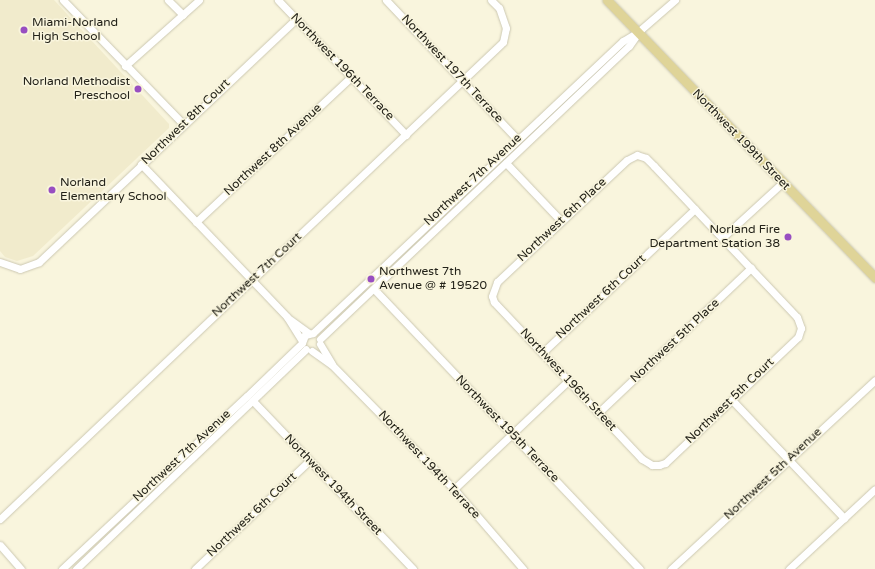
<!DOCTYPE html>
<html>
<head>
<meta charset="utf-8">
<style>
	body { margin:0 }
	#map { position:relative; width:875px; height:569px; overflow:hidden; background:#f9f5dd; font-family:"Varela Round",sans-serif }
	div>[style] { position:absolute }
	.built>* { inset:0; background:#f1ebcc }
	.roads { filter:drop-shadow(0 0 1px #ccc8b2) drop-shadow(0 0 1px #ccc8b2) }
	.minor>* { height:7px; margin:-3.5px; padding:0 3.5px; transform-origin:3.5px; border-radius:3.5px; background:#fff }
	.major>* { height:9px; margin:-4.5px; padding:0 4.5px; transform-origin:4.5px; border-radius:4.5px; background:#dfd498 }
	.dots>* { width:11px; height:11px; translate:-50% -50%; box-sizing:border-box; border:2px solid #f9f5dd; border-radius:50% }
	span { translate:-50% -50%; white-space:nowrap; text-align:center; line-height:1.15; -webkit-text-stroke:3px #f9f5dd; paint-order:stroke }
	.poi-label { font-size:12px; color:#232219 }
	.left { translate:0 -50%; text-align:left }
	.right { translate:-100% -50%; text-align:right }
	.street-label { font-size:12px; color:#232219 }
</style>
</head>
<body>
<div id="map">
	<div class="built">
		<i style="clip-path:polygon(0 0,54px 0,169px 124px,169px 128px,33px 256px,17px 261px,5px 257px,0 251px)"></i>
	</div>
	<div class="roads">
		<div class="minor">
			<i style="left:63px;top:0;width:173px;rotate:45.9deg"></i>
			<i style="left:168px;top:0;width:21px;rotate:45deg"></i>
			<i style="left:278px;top:0;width:186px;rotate:46.5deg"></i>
			<i style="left:386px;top:0;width:191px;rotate:46.7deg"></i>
			<i style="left:125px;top:66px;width:99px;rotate:-41.7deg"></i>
			<i style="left:637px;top:155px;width:9px;rotate:18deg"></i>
			<i style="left:646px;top:158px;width:11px;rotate:45deg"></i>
			<i style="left:654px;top:166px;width:208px;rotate:46.6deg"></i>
			<i style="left:797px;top:317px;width:12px;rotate:70deg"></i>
			<i style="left:801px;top:328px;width:9px;rotate:108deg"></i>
			<i style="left:798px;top:337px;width:183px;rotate:136.5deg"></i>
			<i style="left:665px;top:463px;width:6px;rotate:162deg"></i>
			<i style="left:659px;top:465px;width:7px;rotate:180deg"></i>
			<i style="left:652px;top:465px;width:12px;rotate:-149deg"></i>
			<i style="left:642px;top:459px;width:216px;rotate:-133.3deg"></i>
			<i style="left:494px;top:302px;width:6px;rotate:-108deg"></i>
			<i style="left:492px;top:296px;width:15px;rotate:-70deg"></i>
			<i style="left:497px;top:282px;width:178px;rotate:-43.2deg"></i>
			<i style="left:627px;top:160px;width:11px;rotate:-27deg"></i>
			<i style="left:506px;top:163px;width:80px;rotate:46.5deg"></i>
			<i style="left:141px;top:164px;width:211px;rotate:46.3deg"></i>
			<i style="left:287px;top:317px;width:28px;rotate:58deg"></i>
			<i style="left:196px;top:222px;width:212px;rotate:-43.1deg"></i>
			<i style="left:722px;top:238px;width:81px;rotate:-42.5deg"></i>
			<i style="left:0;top:262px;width:21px;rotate:19deg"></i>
			<i style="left:20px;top:269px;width:20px;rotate:-20deg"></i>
			<i style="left:39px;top:262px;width:354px;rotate:-43.4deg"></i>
			<i style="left:374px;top:289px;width:386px;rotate:46.5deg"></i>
			<i style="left:288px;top:318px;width:26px;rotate:36deg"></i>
			<i style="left:320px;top:339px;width:426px;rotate:-43.5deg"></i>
			<i style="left:629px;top:46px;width:16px;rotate:-55deg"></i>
			<i style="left:320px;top:344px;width:23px;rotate:59deg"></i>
			<i style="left:312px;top:351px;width:24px;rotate:35deg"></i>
			<i style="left:332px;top:365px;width:174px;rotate:45.5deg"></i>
			<i style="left:454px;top:489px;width:106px;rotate:49.2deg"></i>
			<i style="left:542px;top:353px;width:210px;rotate:-43.3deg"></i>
			<i style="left:732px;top:400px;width:163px;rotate:46.5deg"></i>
			<i style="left:253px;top:401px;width:232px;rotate:46.4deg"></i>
			<i style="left:598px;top:413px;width:211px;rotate:-43.5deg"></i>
			<i style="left:454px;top:489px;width:157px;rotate:-43.5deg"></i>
			<i style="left:0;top:519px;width:693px;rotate:-43.48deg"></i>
			<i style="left:503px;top:42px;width:14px;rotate:-78deg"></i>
			<i style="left:506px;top:28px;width:21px;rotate:-109deg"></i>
			<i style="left:499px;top:8px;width:11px;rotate:-135deg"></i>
			<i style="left:0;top:545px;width:32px;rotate:49deg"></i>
			<i style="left:62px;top:569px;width:253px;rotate:-43.1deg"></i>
			<i style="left:247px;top:396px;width:76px;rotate:-43.9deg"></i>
			<i style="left:302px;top:343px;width:9px;rotate:-69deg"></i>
			<i style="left:305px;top:335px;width:8px;rotate:-14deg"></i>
			<i style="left:313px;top:333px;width:426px;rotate:-43.3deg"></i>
			<i style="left:623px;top:41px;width:17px;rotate:-31deg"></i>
			<i style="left:638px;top:32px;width:49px;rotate:-40.9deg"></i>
			<i style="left:76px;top:569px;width:318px;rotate:-43.7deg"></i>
			<i style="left:195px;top:569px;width:157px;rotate:-43.5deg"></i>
			<i style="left:671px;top:569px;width:278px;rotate:-42.8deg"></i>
			<i style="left:789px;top:569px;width:117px;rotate:-42.9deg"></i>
		</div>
		<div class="major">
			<i style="left:607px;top:0;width:386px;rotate:46deg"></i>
		</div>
	</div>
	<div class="dots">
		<i style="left:24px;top:30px;background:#984ec1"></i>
		<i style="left:138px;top:89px;background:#984ec1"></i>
		<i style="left:52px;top:190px;background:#984ec1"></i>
		<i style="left:788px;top:237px;background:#984ec1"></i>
		<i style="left:371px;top:279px;background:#984ec1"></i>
	</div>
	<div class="poi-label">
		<span class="left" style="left:32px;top:30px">Miami-Norland<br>High School</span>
		<span class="right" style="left:130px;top:89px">Norland Methodist<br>Preschool</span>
		<span class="left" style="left:60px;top:190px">Norland<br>Elementary School</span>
		<span class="right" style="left:780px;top:237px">Norland Fire<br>Department Station 38</span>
		<span class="left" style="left:379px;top:279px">Northwest 7th<br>Avenue @ # 19520</span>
	</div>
	<div class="street-label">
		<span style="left:342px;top:67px;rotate:46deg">Northwest 196th Terrace</span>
		<span style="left:452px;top:69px;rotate:47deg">Northwest 197th Terrace</span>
		<span style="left:186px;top:122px;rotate:-44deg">Northwest 8th Court</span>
		<span style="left:741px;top:140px;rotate:46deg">Northwest 199th Street</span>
		<span style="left:273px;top:150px;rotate:-43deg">Northwest 8th Avenue</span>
		<span style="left:473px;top:180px;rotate:-43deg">Northwest 7th Avenue</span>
		<span style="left:562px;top:220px;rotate:-43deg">Northwest 6th Place</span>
		<span style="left:257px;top:275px;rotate:-43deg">Northwest 7th Court</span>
		<span style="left:601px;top:297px;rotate:-43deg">Northwest 6th Court</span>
		<span style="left:675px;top:341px;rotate:-43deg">Northwest 5th Place</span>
		<span style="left:568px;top:380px;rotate:47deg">Northwest 196th Street</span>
		<span style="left:730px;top:401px;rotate:-44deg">Northwest 5th Court</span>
		<span style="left:507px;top:429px;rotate:46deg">Northwest 195th Terrace</span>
		<span style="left:182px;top:456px;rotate:-43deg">Northwest 7th Avenue</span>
		<span style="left:429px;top:465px;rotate:47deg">Northwest 194th Terrace</span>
		<span style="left:773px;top:474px;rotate:-43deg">Northwest 5th Avenue</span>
		<span style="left:333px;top:485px;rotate:46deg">Northwest 194th Street</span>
		<span style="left:252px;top:515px;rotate:-43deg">Northwest 6th Court</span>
	</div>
</div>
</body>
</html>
